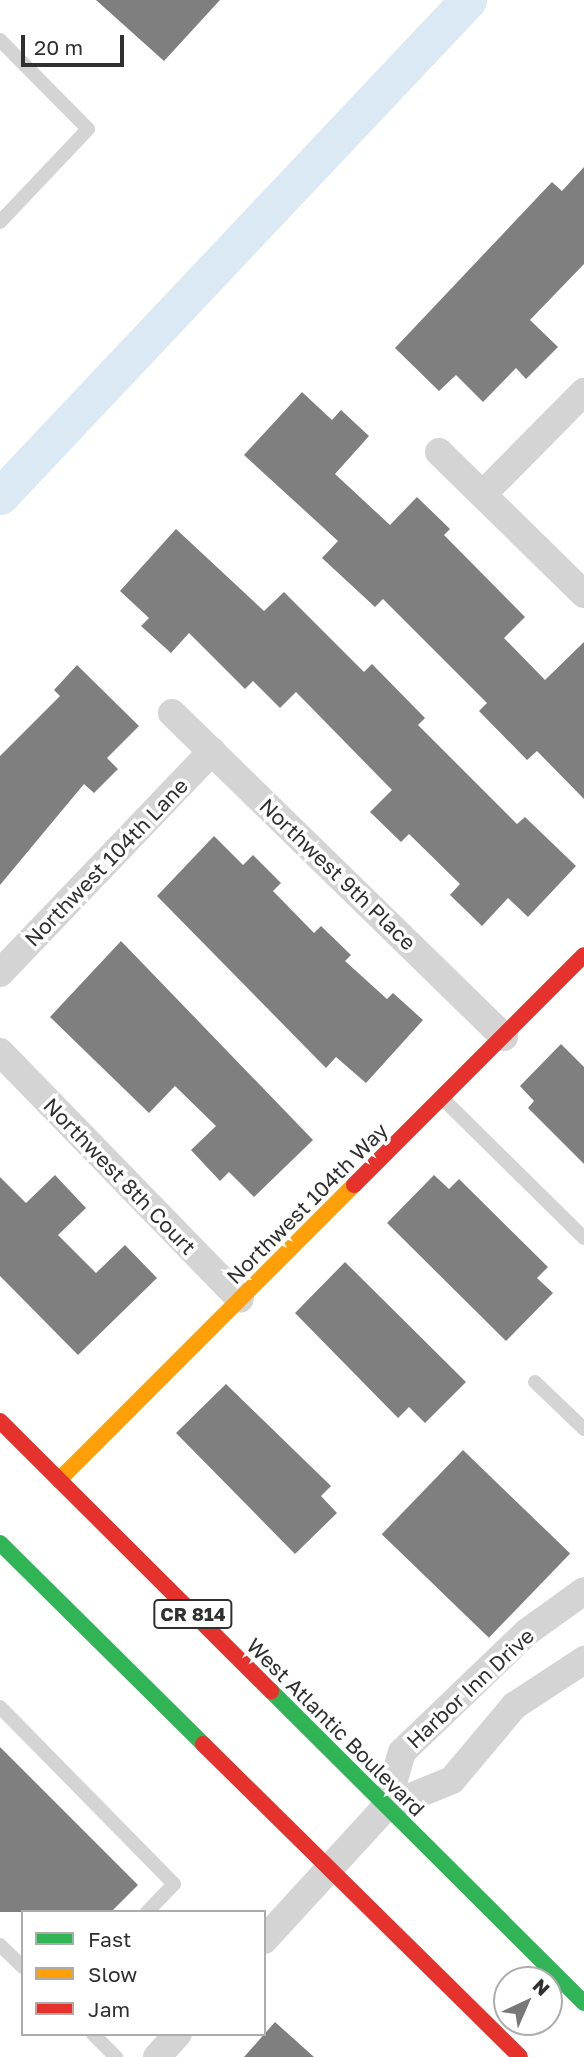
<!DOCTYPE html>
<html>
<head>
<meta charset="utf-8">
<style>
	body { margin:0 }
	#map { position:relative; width:584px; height:2057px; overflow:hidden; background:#fff; font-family:"Golos Text",sans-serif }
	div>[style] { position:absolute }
	.canal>* { height:37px; margin:-18.5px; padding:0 18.5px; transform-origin:18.5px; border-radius:18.5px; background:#dae9f3 }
	.building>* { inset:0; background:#7f7f7f; transform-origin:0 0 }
	.lane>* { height:14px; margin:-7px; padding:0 7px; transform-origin:7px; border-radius:7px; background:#d4d4d4 }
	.street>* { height:28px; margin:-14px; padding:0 14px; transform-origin:14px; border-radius:14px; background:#d4d4d4 }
	.fast>* { height:16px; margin:-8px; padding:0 8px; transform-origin:8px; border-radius:8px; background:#30b455 }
	.slow>* { height:16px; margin:-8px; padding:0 8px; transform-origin:8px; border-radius:8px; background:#ff9f0a }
	.jam>* { height:16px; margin:-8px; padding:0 8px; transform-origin:8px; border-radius:8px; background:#e5322d }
	span { translate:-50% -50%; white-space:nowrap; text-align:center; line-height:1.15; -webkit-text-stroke:7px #fff; paint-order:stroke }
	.shield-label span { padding:2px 5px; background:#fff; border:2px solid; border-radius:5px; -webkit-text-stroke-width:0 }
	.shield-label { font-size:19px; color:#303030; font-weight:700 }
	.street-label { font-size:21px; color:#303030 }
	.legend { position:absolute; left:21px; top:1910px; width:245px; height:126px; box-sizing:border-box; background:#fff; border:2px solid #acacac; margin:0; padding:9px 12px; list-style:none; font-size:21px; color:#303030 }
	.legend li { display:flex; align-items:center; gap:14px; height:35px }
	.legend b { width:35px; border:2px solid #acacac }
	.north { position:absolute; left:493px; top:1966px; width:70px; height:70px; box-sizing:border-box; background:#fff; border:2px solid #acacac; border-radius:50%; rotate:44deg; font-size:19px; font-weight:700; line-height:28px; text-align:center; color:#303030 }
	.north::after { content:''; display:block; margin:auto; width:24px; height:32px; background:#787878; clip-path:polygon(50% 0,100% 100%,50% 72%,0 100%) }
	.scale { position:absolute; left:21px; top:35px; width:103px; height:32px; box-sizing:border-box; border:4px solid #303030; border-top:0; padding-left:9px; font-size:21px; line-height:24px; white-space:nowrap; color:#303030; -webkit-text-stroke:5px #fff; paint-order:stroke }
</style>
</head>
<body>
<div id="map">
	<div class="canal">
		<i style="left:0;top:496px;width:682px;rotate:-46.66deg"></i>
	</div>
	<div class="building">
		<i style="clip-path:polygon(96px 0,220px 0,164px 61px)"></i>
		<i style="clip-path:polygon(584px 167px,584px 264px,530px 320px,558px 347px,526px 379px,516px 368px,483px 402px,456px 375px,439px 391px,395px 348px,552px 182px,562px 191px)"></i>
		<i style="clip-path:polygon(302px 392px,332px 420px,341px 410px,369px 436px,335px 474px,390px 525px,417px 497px,450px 529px,444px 535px,525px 617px,504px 638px,545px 680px,584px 642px,584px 799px,537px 751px,527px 760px,479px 711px,487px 703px,383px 599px,375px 607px,322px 558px,338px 541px,244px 455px)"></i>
		<i style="clip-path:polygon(176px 529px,264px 611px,284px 592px,364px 672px,372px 664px,425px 718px,418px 725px,517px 824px,525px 817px,576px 866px,528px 917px,508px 898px,482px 926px,450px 895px,460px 884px,409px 834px,401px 842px,370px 812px,392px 790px,296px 692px,280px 708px,253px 681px,245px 689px,189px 633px,171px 653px,141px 626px,149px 618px,120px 591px)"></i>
		<i style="clip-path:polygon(77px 665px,139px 726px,107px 758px,118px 769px,94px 793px,84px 784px,0 885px,0 756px,60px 696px,54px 690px)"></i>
		<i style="clip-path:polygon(214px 836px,243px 865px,253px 855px,281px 883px,273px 891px,314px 933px,321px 926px,351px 955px,345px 961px,387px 999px,393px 993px,423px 1020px,366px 1083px,336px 1057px,326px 1068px,157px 896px)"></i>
		<i style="clip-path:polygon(121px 941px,313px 1140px,254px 1197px,229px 1172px,220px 1181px,191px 1150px,216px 1126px,175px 1086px,149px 1113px,50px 1017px)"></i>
		<i style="clip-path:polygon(561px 1044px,584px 1067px,584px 1164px,528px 1108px,534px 1101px,520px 1086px)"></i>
		<i style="clip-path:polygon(55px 1175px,86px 1208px,58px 1235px,96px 1273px,125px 1245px,157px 1278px,78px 1355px,0 1276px,0 1177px,26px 1203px)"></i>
		<i style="clip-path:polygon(434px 1175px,449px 1189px,459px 1179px,548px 1267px,537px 1278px,553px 1293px,506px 1341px,387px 1223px)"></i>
		<i style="clip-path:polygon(345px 1262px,466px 1382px,425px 1423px,409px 1407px,398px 1418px,295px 1313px)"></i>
		<i style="clip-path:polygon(226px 1384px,331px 1486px,321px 1496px,337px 1513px,295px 1554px,176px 1433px)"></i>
		<i style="left:463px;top:1450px;width:149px;height:117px;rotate:44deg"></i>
		<i style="clip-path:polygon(0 1747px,138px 1885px,111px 1912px,0 1912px)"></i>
		<i style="clip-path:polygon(275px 2022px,314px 2057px,244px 2057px)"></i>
	</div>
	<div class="lane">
		<i style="left:0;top:40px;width:125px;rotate:45.3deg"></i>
		<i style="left:88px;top:129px;width:128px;rotate:133.4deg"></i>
		<i style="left:443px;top:1099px;width:198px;rotate:44.6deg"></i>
		<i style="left:535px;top:1382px;width:68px;rotate:43.8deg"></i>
		<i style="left:0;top:1707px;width:248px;rotate:45.5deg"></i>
		<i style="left:174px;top:1884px;width:39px;rotate:134deg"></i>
		<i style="left:0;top:1945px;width:32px;rotate:44deg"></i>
		<i style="left:93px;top:2034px;width:33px;rotate:45deg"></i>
	</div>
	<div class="street">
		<i style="left:439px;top:452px;width:203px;rotate:44.4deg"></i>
		<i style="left:483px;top:494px;width:144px;rotate:-45.3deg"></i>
		<i style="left:172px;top:713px;width:464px;rotate:44.3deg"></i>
		<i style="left:0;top:973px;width:307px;rotate:-46.3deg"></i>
		<i style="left:0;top:1052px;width:344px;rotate:45.8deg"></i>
		<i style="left:386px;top:1807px;width:57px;rotate:-73.8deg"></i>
		<i style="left:402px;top:1752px;width:173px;rotate:-43.8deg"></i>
		<i style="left:527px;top:1632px;width:70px;rotate:-35.7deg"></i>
		<i style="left:264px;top:1940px;width:180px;rotate:-47.5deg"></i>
		<i style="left:386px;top:1807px;width:71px;rotate:-22.2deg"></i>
		<i style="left:452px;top:1780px;width:97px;rotate:-50deg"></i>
		<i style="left:514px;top:1706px;width:84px;rotate:-33.3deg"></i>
		<i style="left:157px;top:2057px;width:31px;rotate:-48deg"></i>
	</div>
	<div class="fast">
		<i style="left:0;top:1543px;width:286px;rotate:44.7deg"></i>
		<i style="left:271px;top:1691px;width:442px;rotate:44.9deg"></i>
	</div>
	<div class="slow">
		<i style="left:59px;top:1480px;width:417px;rotate:-45deg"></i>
	</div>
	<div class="jam">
		<i style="left:354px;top:1185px;width:325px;rotate:-45deg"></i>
		<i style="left:0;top:1421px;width:383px;rotate:44.9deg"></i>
		<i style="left:203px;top:1744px;width:445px;rotate:44.6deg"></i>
	</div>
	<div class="shield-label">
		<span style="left:193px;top:1614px">CR 814</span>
	</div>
	<div class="street-label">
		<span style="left:106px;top:862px;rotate:-46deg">Northwest 104th Lane</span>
		<span style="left:338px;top:874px;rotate:44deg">Northwest 9th Place</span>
		<span style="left:120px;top:1176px;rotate:46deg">Northwest 8th Court</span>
		<span style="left:307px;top:1203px;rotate:-45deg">Northwest 104th Way</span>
		<span style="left:470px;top:1688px;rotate:-43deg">Harbor Inn Drive</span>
		<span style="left:336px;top:1727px;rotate:45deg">West Atlantic Boulevard</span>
	</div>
	<ul class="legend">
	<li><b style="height:9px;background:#30b455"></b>Fast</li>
	<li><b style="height:9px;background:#ff9f0a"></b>Slow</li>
	<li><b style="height:9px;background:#e5322d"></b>Jam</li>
	</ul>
	<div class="north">N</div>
	<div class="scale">20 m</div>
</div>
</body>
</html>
